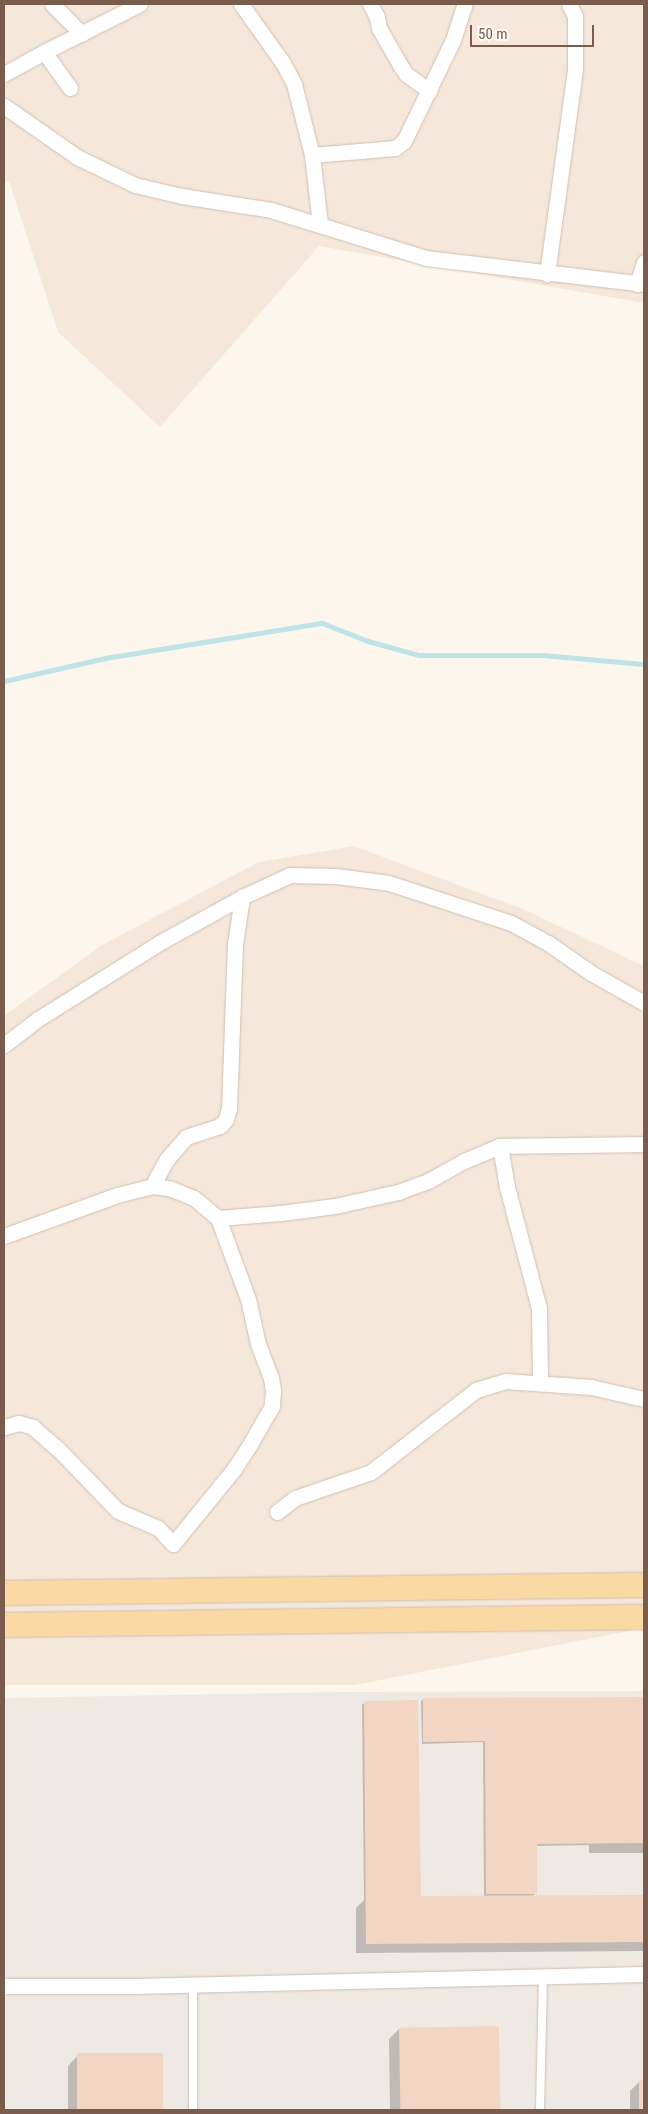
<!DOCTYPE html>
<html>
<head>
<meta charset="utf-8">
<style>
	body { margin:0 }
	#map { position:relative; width:648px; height:2114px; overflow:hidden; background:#fdf6ec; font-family:"Roboto Condensed",sans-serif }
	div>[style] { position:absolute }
	.residential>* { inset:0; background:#f5e8da }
	.industrial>* { inset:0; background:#efe9e4 }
	.shadow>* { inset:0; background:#0003 }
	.stream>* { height:5px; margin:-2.5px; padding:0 2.5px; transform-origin:2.5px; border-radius:2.5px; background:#bfe3e8 }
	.building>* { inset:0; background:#f3d5c3; transform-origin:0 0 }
	.roads { filter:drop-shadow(0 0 1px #d1beb0) drop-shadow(0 0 1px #d1beb0) }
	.lane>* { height:8px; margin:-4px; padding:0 4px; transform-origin:4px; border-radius:4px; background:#fff }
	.street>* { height:15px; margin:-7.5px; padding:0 7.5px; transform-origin:7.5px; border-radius:7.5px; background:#fff }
	.primary>* { height:24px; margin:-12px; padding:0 12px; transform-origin:12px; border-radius:12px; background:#fbd9a5 }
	span { translate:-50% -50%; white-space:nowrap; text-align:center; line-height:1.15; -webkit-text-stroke:4px #fffaf3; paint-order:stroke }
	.frame { position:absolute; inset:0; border:5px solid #7a5c4d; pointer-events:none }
	.scale { position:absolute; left:470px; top:25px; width:124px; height:22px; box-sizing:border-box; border:2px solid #7a5c4d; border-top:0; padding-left:6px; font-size:15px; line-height:18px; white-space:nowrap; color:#7a5c4d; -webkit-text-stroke:4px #fffaf3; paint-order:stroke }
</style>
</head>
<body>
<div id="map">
	<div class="residential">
		<i style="clip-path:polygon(4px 4px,644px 4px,644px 303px,319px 246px,160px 427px,58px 332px,9px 181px,4px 181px)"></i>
		<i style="clip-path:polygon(354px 846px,523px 909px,644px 966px,644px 1628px,355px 1685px,4px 1685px,4px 1016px,102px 945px,259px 862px)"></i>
	</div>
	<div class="industrial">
		<i style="clip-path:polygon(644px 1691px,644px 2110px,4px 2110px,4px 1698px,340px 1692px)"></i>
	</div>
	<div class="shadow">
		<i style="clip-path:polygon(644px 1698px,644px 1853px,589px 1853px,589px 1845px,536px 1846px,536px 1893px,532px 1897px,644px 1896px,644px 1951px,356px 1953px,356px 1908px,364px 1900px,362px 1705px,364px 1703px,419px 1896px,484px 1897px,483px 1742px,422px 1744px,421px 1701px,424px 1699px)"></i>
		<i style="clip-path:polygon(497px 2027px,498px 2110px,390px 2110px,389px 2039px,399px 2029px)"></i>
		<i style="clip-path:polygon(78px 2055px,162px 2055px,162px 2110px,68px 2110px,68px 2066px)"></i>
		<i style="clip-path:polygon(640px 2081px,644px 2081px,644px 2110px,630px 2110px,630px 2091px)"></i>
	</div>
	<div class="stream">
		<i style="left:4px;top:681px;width:104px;rotate:-12.8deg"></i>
		<i style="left:105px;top:658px;width:220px;rotate:-9.2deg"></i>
		<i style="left:322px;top:623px;width:49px;rotate:21.4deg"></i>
		<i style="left:368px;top:641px;width:53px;rotate:15.4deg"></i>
		<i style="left:419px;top:655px;width:123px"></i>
		<i style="left:542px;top:655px;width:102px;rotate:5deg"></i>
	</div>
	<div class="building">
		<i style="clip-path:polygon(644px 1697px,644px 1843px,537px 1844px,537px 1894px,486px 1894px,485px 1741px,423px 1742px,423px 1698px)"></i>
		<i style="clip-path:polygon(418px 1700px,421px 1896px,644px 1895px,644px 1942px,366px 1944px,364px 1701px)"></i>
		<i style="left:499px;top:2026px;width:84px;height:100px;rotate:89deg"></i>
		<i style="left:163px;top:2053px;width:57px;height:86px;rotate:90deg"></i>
		<i style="left:639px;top:2080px;width:5px;height:30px"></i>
	</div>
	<div class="roads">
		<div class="lane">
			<i style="left:193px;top:1984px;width:126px;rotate:90deg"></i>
			<i style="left:540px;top:2110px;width:134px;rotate:-88.7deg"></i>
		</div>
		<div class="street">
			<i style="left:52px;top:4px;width:42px;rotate:45deg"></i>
			<i style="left:241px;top:4px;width:72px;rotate:54.6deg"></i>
			<i style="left:283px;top:63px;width:24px;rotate:62deg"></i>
			<i style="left:294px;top:84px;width:73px;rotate:75.8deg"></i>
			<i style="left:312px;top:155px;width:69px;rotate:83.4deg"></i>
			<i style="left:370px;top:4px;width:15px;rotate:62deg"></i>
			<i style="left:377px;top:17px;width:11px;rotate:80deg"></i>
			<i style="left:379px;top:28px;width:43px;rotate:60.4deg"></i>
			<i style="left:400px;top:65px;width:11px;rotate:56deg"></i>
			<i style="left:406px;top:74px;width:29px;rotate:36deg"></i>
			<i style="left:4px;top:74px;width:46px;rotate:-28.8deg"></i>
			<i style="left:70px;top:88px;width:44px;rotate:-125.8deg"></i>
			<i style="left:44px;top:52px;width:107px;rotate:-26.6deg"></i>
			<i style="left:4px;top:106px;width:89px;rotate:34.9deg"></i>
			<i style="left:77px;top:157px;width:64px;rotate:25.8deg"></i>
			<i style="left:135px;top:185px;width:48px;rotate:13.2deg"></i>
			<i style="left:182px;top:196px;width:90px;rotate:8.9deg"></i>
			<i style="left:271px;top:210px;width:162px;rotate:17.2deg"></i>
			<i style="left:426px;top:258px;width:220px;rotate:6.8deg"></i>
			<i style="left:312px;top:155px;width:83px;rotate:-4.8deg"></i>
			<i style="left:395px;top:148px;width:11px;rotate:-38deg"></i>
			<i style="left:404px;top:141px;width:112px;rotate:-64.1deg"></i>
			<i style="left:453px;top:40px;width:38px;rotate:-72deg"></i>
			<i style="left:547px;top:274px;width:207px;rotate:-82.2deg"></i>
			<i style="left:575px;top:69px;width:53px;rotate:-90deg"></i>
			<i style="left:575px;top:16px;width:13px;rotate:-117deg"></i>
			<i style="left:637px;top:284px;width:23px;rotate:-72deg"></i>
			<i style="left:4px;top:1045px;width:43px;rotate:-37.4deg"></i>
			<i style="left:38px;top:1019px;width:143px;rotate:-32.1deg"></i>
			<i style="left:159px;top:943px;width:95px;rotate:-29deg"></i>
			<i style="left:242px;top:897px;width:53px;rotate:-24.6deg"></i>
			<i style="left:290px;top:875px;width:46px;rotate:1.2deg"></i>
			<i style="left:336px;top:876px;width:53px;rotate:7.5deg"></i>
			<i style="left:389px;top:883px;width:128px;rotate:18.2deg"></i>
			<i style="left:511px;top:923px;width:42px;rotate:28.4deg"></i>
			<i style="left:548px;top:943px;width:52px;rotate:34.9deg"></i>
			<i style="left:591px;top:973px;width:61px;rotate:29.5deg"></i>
			<i style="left:500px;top:1146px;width:144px;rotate:-0.8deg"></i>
			<i style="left:152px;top:1186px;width:31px;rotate:-61deg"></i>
			<i style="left:167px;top:1159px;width:29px;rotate:-49deg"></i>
			<i style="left:186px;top:1137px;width:36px;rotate:-18deg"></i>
			<i style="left:220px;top:1126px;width:9px;rotate:-49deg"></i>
			<i style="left:226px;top:1119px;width:11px;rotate:-75deg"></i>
			<i style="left:229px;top:1108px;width:164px;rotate:-87.9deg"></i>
			<i style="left:235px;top:944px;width:48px;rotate:-81.5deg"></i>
			<i style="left:218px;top:1218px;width:63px;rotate:-4.5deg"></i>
			<i style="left:281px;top:1213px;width:54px;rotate:-7.4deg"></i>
			<i style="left:335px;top:1206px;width:65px;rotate:-12.5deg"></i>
			<i style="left:398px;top:1192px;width:32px;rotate:-20deg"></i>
			<i style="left:428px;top:1181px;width:41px;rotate:-29.1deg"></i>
			<i style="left:464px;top:1161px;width:39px;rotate:-23deg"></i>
			<i style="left:500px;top:1146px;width:42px;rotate:80.3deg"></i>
			<i style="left:507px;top:1187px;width:125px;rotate:75.2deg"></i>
			<i style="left:539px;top:1308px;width:74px;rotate:89.2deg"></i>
			<i style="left:4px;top:1236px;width:120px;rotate:-19.9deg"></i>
			<i style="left:117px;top:1195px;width:36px;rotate:-14deg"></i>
			<i style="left:152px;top:1186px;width:17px;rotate:7deg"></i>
			<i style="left:169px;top:1188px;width:27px;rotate:22deg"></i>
			<i style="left:194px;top:1198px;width:31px;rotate:40deg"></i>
			<i style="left:218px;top:1218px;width:86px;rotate:69.7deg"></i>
			<i style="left:248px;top:1299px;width:46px;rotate:77.5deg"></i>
			<i style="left:258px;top:1344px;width:36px;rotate:69deg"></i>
			<i style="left:271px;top:1378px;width:12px;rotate:81deg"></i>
			<i style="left:273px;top:1390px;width:16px;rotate:94deg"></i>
			<i style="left:272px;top:1406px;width:46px;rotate:119.9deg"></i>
			<i style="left:249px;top:1446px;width:27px;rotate:123deg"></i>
			<i style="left:234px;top:1469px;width:97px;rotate:129.1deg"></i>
			<i style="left:173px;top:1544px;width:22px;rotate:-133deg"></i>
			<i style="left:158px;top:1528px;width:43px;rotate:-157deg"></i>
			<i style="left:118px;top:1511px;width:85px;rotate:-134deg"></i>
			<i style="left:59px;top:1450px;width:35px;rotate:-139deg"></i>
			<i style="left:33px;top:1427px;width:15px;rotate:-164deg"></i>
			<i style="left:19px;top:1423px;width:16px;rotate:165deg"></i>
			<i style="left:277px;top:1512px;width:23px;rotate:-38deg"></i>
			<i style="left:295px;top:1498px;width:80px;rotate:-18.9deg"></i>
			<i style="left:371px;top:1472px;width:133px;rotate:-38deg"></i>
			<i style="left:476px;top:1390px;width:30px;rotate:-17deg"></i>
			<i style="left:505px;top:1381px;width:86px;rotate:4deg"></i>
			<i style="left:591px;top:1387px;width:54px;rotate:12.8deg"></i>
			<i style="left:4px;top:1986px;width:130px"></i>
			<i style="left:134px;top:1986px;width:510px;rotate:-1.35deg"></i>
		</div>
		<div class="primary">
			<i style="left:4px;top:1593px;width:640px;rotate:-0.72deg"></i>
			<i style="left:4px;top:1625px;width:640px;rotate:-0.72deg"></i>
		</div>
	</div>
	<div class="frame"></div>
	<div class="scale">50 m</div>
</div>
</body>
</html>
